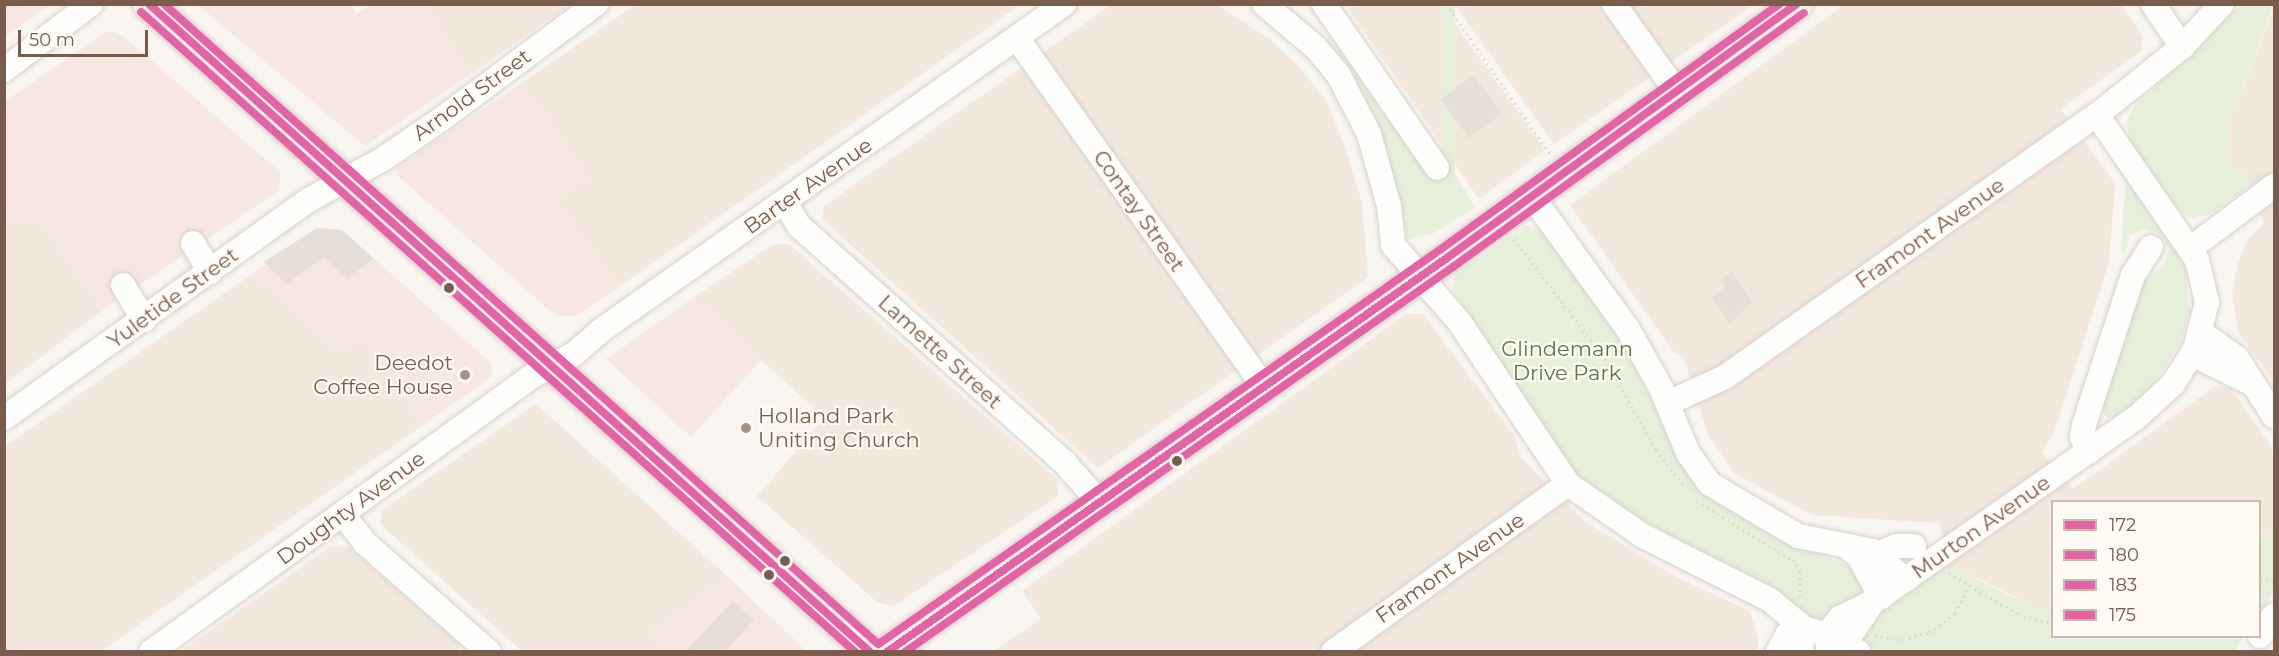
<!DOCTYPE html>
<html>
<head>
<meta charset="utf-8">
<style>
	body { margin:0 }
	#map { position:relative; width:2279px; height:656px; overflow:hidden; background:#f9f5f0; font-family:Montserrat,sans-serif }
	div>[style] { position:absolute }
	.residential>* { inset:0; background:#f2e8de }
	.commercial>* { inset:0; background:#f6e8e1 }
	.green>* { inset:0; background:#e7f0db; transform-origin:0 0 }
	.building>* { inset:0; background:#e6ded7; transform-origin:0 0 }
	.path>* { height:3px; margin-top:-1.5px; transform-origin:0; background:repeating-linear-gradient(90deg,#dcd5d0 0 1.5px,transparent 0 6px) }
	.roads { filter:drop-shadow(0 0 2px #d7d1cb) drop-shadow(0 0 2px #d7d1cb) }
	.minor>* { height:24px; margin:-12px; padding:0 12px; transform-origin:12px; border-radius:12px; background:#fefefd }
	.major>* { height:30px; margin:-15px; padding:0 15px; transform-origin:15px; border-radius:15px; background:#f3eee8 }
	.bus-1>* { height:8px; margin:-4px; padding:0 4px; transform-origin:4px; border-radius:4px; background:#e463a4 }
	.bus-2>* { height:8px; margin:-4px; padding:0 4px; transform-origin:4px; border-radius:4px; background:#e463a4 }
	.bus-3>* { height:8px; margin:-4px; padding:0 4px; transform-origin:4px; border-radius:4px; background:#e463a4 }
	.bus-4>* { height:8px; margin:-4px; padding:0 4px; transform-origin:4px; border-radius:4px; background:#e463a4 }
	.dots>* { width:16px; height:16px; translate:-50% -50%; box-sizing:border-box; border:3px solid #fffaf3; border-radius:50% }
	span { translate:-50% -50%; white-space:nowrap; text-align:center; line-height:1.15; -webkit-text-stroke:4.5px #fffaf3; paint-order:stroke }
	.street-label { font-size:21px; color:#7a5c4d }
	.park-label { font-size:21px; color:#537a41 }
	.poi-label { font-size:21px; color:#7a5c4d }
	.right { translate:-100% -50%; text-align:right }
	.left { translate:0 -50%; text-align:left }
	.frame { position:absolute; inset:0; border:6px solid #7a5c4d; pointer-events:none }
	.legend { position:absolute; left:2051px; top:500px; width:210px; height:138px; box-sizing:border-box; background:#fffaf3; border:2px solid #cabbb1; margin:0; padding:8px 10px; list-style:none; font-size:18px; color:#7a5c4d }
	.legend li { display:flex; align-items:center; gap:12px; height:30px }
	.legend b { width:30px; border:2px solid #cabbb1 }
	.scale { position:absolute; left:18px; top:30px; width:130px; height:27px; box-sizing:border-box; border:3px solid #7a5c4d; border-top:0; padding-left:8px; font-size:18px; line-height:21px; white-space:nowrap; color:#7a5c4d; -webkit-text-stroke:4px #fffaf3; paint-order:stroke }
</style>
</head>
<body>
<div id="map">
	<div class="residential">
		<i style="clip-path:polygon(423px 5px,570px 5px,471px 74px)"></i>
		<i style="clip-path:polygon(635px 5px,1020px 5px,619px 287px,557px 200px,588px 177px,522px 83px)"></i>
		<i style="clip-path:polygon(1111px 5px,1218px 5px,1268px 38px,1298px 66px,1326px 100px,1347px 152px,1362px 203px,1368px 277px,1098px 468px,822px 219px,824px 206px)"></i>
		<i style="clip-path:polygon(1346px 5px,1442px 5px,1545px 150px,1479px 199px)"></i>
		<i style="clip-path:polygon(1455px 5px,1753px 5px,1554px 144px)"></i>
		<i style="clip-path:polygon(1844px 5px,2121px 5px,2143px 36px,2141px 51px,2061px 109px,2115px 183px,2109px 263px,2055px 430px,2042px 452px,2073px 489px,2216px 386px,2231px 388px,2274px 450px,2274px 529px,2260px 541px,2260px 502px,2052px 502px,2052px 611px,2043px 611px,1949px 564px,1939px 523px,1812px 515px,1734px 473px,1708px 435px,1684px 358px,1673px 351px,1570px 205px)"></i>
		<i style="clip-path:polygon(2274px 9px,2274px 382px,2238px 331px,2232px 294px,2238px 263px,2247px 240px,2264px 223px,2245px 172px,2234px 171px,2226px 159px,2229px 124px)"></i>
		<i style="clip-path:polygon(39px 221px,103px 310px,5px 384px,4px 223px)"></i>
		<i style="clip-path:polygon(789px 244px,1058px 480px,1058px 496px,894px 606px,877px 602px,757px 496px,825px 418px,693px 298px,772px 245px)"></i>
		<i style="clip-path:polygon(252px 274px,341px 354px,362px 340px,423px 425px,100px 652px,5px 651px,4px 447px)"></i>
		<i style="clip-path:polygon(1406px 314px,1423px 314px,1515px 437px,1521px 458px,1586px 522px,1676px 577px,1750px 611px,1759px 641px,1757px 652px,993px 652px,1041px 618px,1022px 591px)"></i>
		<i style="clip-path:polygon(536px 404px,727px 576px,648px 632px,669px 651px,522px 651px,381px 525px,381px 511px)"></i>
		<i style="clip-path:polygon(331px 546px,348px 547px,459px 643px,459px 651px,181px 651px)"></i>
	</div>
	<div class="commercial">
		<i style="clip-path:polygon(5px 4px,50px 4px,50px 5px,5px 36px)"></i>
		<i style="clip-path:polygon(198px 5px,350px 5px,357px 14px,370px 5px,423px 5px,471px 74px,365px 146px)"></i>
		<i style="clip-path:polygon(108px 31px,122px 35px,281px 173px,278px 191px,103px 310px,39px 221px,5px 223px,4px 102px)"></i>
		<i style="clip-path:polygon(522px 83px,588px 177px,558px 200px,619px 287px,576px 316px,556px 316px,398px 176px,396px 168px)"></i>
		<i style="clip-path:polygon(317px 228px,342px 230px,492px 364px,491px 377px,423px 425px,362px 340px,341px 355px,252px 274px)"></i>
		<i style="clip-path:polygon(693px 298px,761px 360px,691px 437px,606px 359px)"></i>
		<i style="clip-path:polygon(727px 576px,801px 646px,805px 651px,669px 651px,647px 632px)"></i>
	</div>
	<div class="green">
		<i style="left:1442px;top:5px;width:13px;height:178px"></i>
		<i style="clip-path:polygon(2241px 5px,2274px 5px,2229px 124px,2226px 159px,2234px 171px,2245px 172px,2250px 185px,2212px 213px,2193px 219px,2180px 212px,2131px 143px,2126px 122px,2135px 106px)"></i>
		<i style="clip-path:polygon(1357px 73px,1433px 177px,1450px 165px,1475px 207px,1434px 233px,1407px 240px,1388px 154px,1354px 78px)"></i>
		<i style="clip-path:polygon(2126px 173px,2184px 260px,2190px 312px,2181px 342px,2152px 387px,2124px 413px,2108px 418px,2101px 411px,2140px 283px,2163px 266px,2169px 249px,2160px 234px,2145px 229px,2130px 235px,2126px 251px,2121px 252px)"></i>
		<i style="clip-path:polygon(1526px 225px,1544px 233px,1617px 335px,1696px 486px,1780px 540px,1849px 566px,1860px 577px,1862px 588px,1885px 610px,1949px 564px,2007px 595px,2052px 611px,2052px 636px,2244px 637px,2234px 652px,1870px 651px,1814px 624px,1767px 590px,1592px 491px,1566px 462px,1453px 291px,1455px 275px)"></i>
		<i style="clip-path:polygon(2274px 529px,2274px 590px,2260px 613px,2260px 541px)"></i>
	</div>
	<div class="building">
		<i style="left:1473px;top:75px;width:48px;height:41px;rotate:53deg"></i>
		<i style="clip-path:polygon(317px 228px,342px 230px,374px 259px,347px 278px,324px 257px,286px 284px,264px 262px)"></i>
		<i style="clip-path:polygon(1732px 272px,1753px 302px,1730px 323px,1712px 298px,1726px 288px,1720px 280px)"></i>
		<i style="clip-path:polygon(733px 601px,754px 620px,725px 651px,686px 651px)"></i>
	</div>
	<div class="path">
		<i style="left:1446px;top:4px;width:183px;rotate:55.3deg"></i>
		<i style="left:1514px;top:239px;width:151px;rotate:52.8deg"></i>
		<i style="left:1605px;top:359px;width:104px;rotate:60.7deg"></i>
		<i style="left:1656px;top:450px;width:47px;rotate:51.9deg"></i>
		<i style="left:1697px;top:501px;width:112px;rotate:31.8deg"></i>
		<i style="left:1792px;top:560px;width:14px;rotate:56deg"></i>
		<i style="left:1800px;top:572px;width:25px;rotate:90deg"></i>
		<i style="left:1949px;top:573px;width:80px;rotate:30.7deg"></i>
		<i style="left:2018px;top:614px;width:35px;rotate:15deg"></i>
		<i style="left:2260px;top:580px;width:14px;rotate:4deg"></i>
		<i style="left:1875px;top:636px;width:28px;rotate:8deg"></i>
		<i style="left:1903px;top:640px;width:27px;rotate:-17deg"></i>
		<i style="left:1929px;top:632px;width:32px;rotate:-36deg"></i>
		<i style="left:1955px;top:613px;width:29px;rotate:-63deg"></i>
	</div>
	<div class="roads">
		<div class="minor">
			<i style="left:1264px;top:4px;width:68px;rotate:40.2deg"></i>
			<i style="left:1316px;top:48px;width:34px;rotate:50deg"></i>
			<i style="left:1338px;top:74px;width:68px;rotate:62.7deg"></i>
			<i style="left:1369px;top:134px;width:75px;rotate:74.5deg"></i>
			<i style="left:1389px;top:206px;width:39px;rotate:84deg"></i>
			<i style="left:1393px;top:245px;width:103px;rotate:49.3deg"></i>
			<i style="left:1460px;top:323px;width:194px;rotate:56.1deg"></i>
			<i style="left:1568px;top:484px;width:91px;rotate:34.7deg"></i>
			<i style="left:1643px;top:536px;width:142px;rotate:26.7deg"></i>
			<i style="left:1770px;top:600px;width:44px;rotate:39.5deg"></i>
			<i style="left:1804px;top:628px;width:29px;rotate:16deg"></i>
			<i style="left:1832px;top:636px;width:31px;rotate:31deg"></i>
			<i style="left:1324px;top:4px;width:199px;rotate:55.4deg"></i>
			<i style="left:1614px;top:4px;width:107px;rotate:54.5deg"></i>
			<i style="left:2153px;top:4px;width:52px;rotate:56deg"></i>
			<i style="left:1017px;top:38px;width:424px;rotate:54.7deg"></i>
			<i style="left:4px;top:70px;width:109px;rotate:-37.2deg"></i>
			<i style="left:1533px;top:198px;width:162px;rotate:54.1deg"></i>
			<i style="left:1628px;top:329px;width:68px;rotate:60.8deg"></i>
			<i style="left:1661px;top:388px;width:70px;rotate:67.4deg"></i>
			<i style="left:1688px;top:453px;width:38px;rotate:55deg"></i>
			<i style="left:1710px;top:484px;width:102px;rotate:30.6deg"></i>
			<i style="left:1798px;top:536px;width:76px;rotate:11.3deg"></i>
			<i style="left:1873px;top:551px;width:43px;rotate:42.2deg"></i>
			<i style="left:785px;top:202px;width:28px;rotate:60deg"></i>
			<i style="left:799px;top:226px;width:356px;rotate:41.7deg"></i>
			<i style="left:1065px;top:463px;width:50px;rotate:49deg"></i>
			<i style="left:193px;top:243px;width:34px;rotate:60deg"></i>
			<i style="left:2191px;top:248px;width:104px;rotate:-36.8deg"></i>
			<i style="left:123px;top:285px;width:41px;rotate:59deg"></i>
			<i style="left:2202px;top:333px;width:43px;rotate:35.5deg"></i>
			<i style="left:2237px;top:358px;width:69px;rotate:57.5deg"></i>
			<i style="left:2192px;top:354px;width:66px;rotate:26.2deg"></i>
			<i style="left:1668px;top:403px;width:63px;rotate:-24.5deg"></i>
			<i style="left:1725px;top:377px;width:455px;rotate:-35.2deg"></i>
			<i style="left:2097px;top:115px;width:109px;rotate:-38.7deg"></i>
			<i style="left:2182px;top:47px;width:59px;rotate:-47.1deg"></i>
			<i style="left:4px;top:418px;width:375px;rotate:-35.6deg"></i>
			<i style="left:309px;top:200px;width:85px;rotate:-29deg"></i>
			<i style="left:383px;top:159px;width:73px;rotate:-34.3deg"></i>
			<i style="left:443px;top:118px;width:191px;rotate:-36.7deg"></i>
			<i style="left:2090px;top:451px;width:16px;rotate:-120deg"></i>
			<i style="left:2082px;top:437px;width:12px;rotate:-81deg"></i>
			<i style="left:2084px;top:425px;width:158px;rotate:-71.9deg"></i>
			<i style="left:2133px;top:275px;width:33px;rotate:-57deg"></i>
			<i style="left:343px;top:514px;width:36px;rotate:53deg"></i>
			<i style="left:365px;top:543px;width:165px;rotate:41.3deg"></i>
			<i style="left:1846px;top:546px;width:17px;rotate:40deg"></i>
			<i style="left:1859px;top:557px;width:46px;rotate:61.2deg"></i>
			<i style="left:1879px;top:554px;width:19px;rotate:-25deg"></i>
			<i style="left:1896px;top:546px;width:18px"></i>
			<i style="left:1873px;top:602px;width:50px;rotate:124.3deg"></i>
			<i style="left:1845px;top:643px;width:18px;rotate:158deg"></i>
			<i style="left:1828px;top:650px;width:16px;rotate:-94deg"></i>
			<i style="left:1827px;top:634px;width:21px;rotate:-51deg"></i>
			<i style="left:1840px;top:618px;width:37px;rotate:-26deg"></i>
			<i style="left:1873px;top:602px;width:322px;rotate:-35deg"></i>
			<i style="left:2137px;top:417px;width:49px;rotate:-42.5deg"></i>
			<i style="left:2173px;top:384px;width:41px;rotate:-57.8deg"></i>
			<i style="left:2195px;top:349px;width:49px;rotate:-75.7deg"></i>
			<i style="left:2207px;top:302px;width:43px;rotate:-103.4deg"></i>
			<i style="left:2197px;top:260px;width:176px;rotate:-124.6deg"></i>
			<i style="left:2260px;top:636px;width:25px;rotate:-56deg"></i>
			<i style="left:151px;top:652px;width:467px;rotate:-35.9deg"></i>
			<i style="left:529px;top:378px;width:51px;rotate:-28.1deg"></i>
			<i style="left:574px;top:354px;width:35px;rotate:-41deg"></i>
			<i style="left:600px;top:331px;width:568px;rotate:-35.17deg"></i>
			<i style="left:1333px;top:652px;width:289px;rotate:-35.6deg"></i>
			<i style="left:1778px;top:652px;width:19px;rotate:-62deg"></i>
			<i style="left:1787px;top:635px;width:18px;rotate:-22deg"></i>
			<i style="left:1804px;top:628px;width:24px;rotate:97deg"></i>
		</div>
		<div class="major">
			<i style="left:148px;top:4px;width:971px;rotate:41.87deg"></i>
			<i style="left:886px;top:652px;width:686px;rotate:-35.08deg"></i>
			<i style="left:1447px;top:258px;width:433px;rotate:-35.9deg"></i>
		</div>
	</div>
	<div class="bus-1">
		<i style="left:149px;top:4px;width:969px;rotate:41.95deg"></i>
		<i style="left:887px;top:652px;width:685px;rotate:-35.13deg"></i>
		<i style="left:1447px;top:258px;width:432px;rotate:-36deg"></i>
	</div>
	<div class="bus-2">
		<i style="left:141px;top:12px;width:959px;rotate:41.87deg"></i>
		<i style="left:905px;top:652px;width:670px;rotate:-35.09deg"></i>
		<i style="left:1453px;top:267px;width:433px;rotate:-35.9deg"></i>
	</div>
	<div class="bus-3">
		<i style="left:880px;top:643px;width:686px;rotate:-35.08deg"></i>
		<i style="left:1441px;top:249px;width:417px;rotate:-35.9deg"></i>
	</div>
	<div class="bus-4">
		<i style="left:164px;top:4px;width:959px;rotate:41.87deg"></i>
	</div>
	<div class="dots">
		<i style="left:449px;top:288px;background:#7a5c4d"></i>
		<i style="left:465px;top:375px;background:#a69286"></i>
		<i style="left:746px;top:428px;background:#a69286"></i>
		<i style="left:1177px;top:461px;background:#7a5c4d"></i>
		<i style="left:785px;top:561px;background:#7a5c4d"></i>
		<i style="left:769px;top:575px;background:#7a5c4d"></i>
	</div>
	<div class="street-label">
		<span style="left:472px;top:95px;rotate:-36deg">Arnold Street</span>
		<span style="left:808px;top:186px;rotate:-35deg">Barter Avenue</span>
		<span style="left:1139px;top:211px;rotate:55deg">Contay Street</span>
		<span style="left:1930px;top:233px;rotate:-35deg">Framont Avenue</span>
		<span style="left:173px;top:298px;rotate:-36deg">Yuletide Street</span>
		<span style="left:940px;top:352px;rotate:42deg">Lamette Street</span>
		<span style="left:351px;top:508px;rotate:-36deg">Doughty Avenue</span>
		<span style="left:1981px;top:527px;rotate:-35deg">Murton Avenue</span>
		<span style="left:1450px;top:568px;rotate:-35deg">Framont Avenue</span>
	</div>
	<div class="park-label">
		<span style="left:1567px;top:361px">Glindemann<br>Drive Park</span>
	</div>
	<div class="poi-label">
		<span class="right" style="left:453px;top:375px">Deedot<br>Coffee House</span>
		<span class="left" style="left:758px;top:428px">Holland Park<br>Uniting Church</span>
	</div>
	<div class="frame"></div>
	<ul class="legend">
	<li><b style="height:8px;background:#e463a4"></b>172</li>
	<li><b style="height:8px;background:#e463a4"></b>180</li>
	<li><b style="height:8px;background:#e463a4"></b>183</li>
	<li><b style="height:8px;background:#e463a4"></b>175</li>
	</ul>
	<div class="scale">50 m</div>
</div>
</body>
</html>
